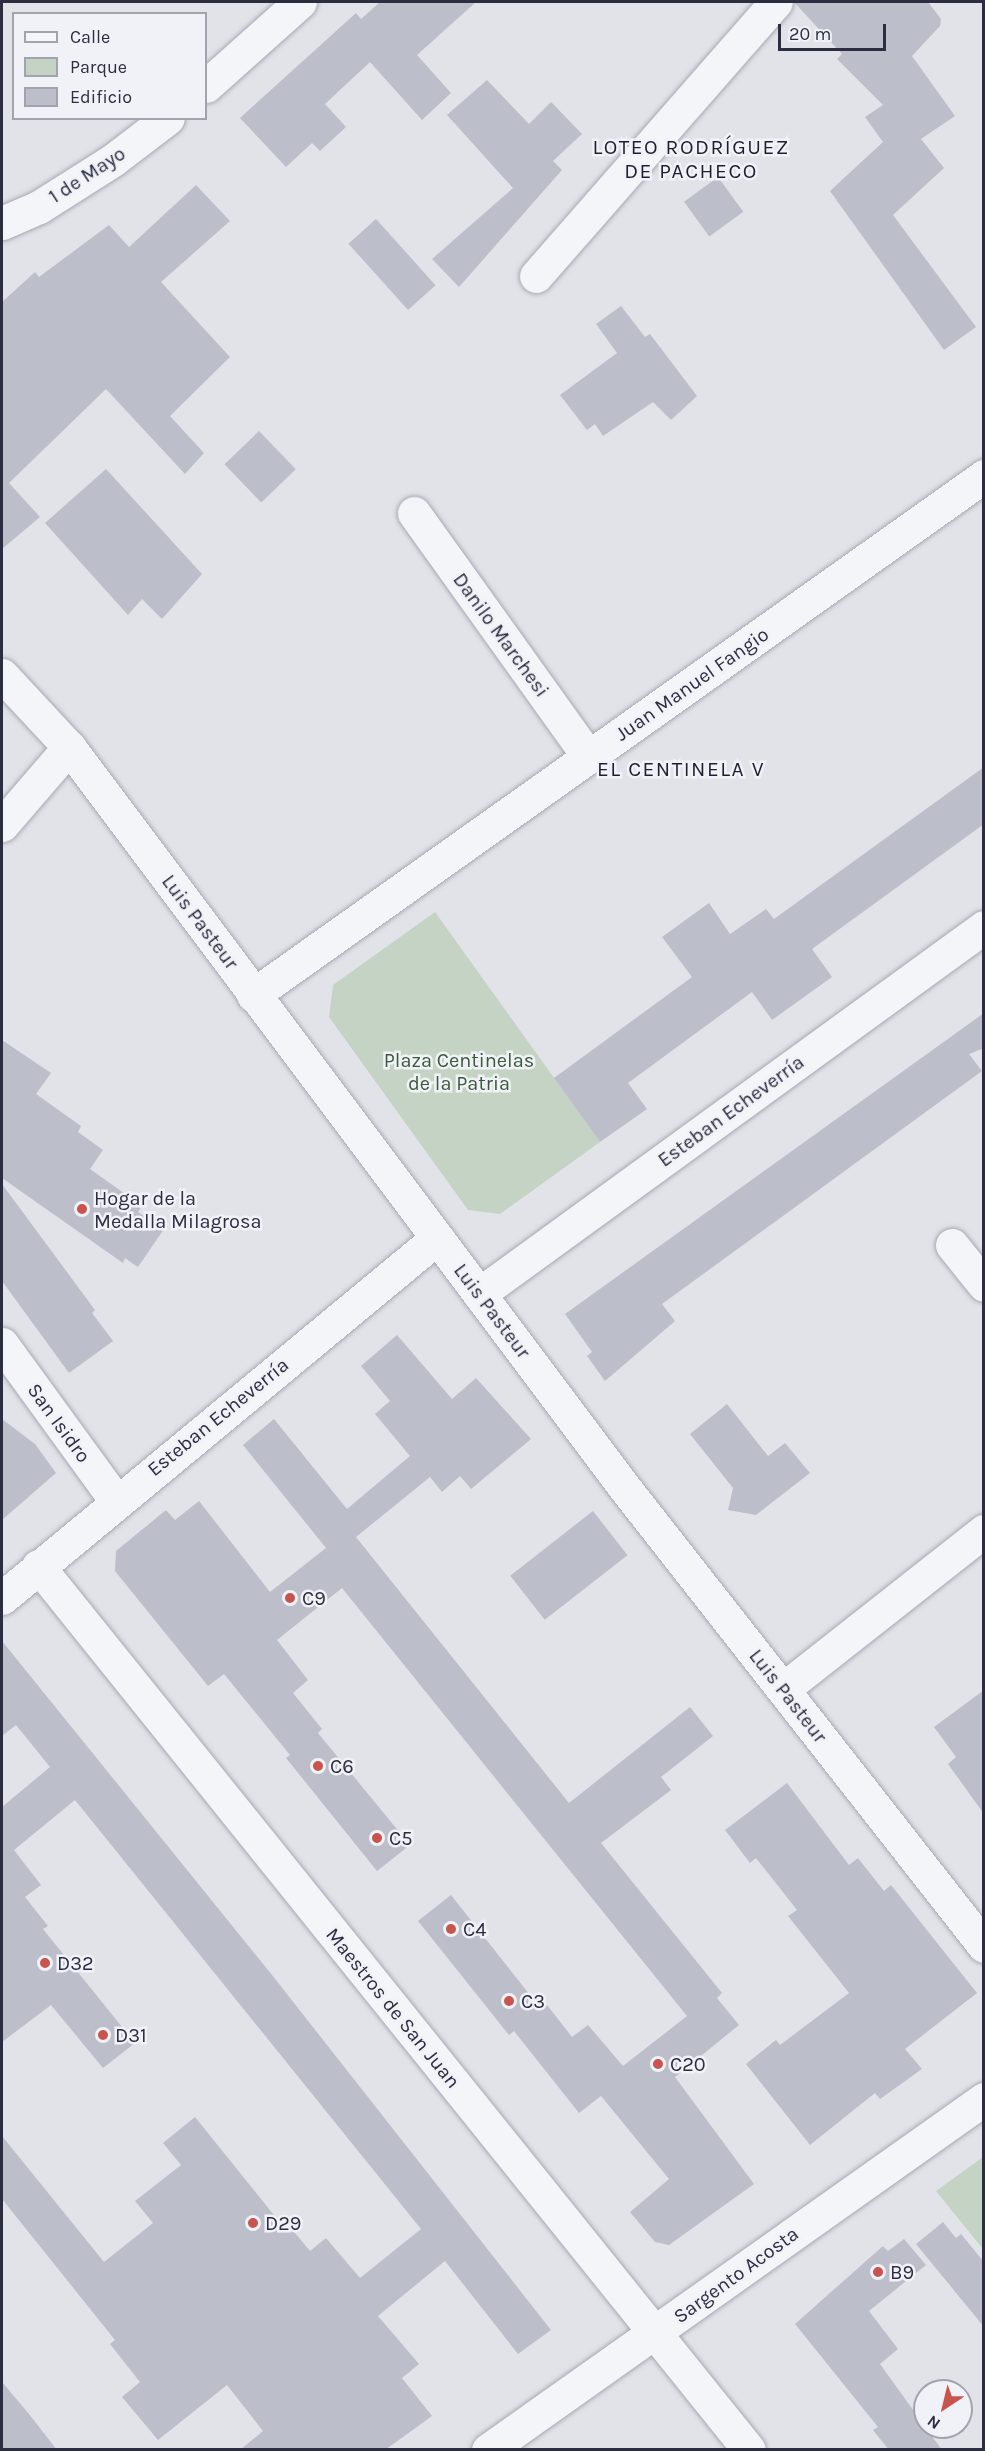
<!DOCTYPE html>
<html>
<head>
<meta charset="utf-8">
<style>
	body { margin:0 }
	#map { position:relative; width:985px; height:2451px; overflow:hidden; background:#e2e3e9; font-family:Karla,sans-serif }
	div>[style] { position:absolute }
	.green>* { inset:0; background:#c4d3c3 }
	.building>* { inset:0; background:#bcbec9; transform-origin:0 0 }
	.roads { filter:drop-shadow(0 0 2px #a7a9b3) drop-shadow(0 0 2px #a7a9b3) }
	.street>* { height:33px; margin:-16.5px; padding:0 16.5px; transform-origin:16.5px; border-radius:16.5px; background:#f4f5f8 }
	.dots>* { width:16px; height:16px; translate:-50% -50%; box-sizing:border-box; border:3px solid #f1f2f7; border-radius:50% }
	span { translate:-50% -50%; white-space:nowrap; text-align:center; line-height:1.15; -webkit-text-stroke:5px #f1f2f7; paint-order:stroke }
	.street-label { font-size:20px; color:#2a2e40 }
	.park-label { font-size:20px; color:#385b39 }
	.poi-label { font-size:20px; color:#2a2e40 }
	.left { translate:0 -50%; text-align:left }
	.neighbourhood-label { font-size:21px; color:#1d1f31; letter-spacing:1.5px }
	.frame { position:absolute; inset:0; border:3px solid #2a2e40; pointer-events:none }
	.legend { position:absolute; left:12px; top:12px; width:195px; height:108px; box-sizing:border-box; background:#f1f2f7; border:2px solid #a1a4ae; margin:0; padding:8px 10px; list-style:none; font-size:18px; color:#2a2e40 }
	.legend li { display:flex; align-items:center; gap:12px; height:30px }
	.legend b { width:30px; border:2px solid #a1a4ae }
	.north { position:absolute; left:913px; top:2379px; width:60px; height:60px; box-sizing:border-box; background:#f1f2f7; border:2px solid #a1a4ae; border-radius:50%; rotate:215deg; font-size:16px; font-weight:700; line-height:24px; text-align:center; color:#2a2e40 }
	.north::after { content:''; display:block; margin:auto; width:21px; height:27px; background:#c8544d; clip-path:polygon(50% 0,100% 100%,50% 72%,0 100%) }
	.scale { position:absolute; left:778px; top:24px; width:108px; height:27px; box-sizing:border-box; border:3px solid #2a2e40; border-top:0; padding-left:8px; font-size:18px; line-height:21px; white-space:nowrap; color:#2a2e40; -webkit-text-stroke:4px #f1f2f7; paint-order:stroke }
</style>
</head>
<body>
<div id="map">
	<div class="green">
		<i style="clip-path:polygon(435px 912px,600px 1142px,500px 1214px,468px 1210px,329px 1017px,333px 985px)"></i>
		<i style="clip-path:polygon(983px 2157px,983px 2249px,936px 2191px)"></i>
	</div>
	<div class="building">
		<i style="clip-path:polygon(380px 2px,476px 2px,417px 55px,451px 93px,422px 120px,370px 62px,325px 104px,346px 127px,320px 151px,312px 143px,286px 167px,240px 118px,356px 13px,361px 19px)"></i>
		<i style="clip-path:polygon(794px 2px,928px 2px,941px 19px,940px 26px,912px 56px,955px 116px,921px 139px,944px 168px,893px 215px,976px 327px,944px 350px,830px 191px,883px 142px,865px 117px,883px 105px,837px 59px,842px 54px)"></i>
		<i style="clip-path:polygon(487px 80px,529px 124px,551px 102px,582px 134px,553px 161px,562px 170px,459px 287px,432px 259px,513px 188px,447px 115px)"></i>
		<i style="left:718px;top:177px;width:43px;height:42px;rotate:54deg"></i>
		<i style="clip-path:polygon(196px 185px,230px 221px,161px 282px,230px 357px,170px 416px,204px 453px,185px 474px,106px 389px,9px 483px,40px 517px,2px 549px,2px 302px,35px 272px,39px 277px,109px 225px,129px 247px)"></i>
		<i style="left:376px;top:219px;width:89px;height:37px;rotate:48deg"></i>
		<i style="clip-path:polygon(621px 306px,645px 337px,650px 334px,697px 396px,671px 420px,653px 402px,603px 436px,595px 424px,587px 430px,560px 395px,617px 353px,596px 324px)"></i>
		<i style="left:259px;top:431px;width:53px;height:48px;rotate:46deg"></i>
		<i style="clip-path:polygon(106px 469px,202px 574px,162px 619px,142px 599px,128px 615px,45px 523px)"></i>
		<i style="clip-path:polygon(984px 767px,984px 824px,812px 949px,832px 977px,772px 1020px,752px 992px,628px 1083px,647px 1109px,600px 1142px,554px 1078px,692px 977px,662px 937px,709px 903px,730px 934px,766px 909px,774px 919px)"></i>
		<i style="clip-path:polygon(984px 1013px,984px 1048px,969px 1054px,982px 1071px,662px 1304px,675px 1321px,605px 1381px,587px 1356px,592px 1352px,565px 1314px)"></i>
		<i style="clip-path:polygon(2px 1040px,51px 1073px,36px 1094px,81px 1126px,78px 1132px,103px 1150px,90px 1169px,142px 1206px,138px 1212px,164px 1229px,138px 1267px,125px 1258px,123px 1263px,2px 1178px)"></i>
		<i style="clip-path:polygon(2px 1184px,95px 1310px,92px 1313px,113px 1341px,69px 1373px,2px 1281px)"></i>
		<i style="clip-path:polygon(397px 1335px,452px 1399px,476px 1378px,531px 1439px,471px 1489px,460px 1476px,442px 1492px,430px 1477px,356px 1537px,569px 1803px,690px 1707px,713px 1736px,661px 1777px,671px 1790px,601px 1843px,722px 1993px,717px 1998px,739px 2025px,675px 2077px,754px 2184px,669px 2245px,655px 2242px,630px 2212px,669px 2179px,601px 2096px,579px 2113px,514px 2031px,509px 2035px,418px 1921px,451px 1895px,541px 2009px,547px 2005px,572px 2037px,588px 2025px,623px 2066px,687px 2016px,342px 1588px,277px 1640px,308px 1680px,293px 1693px,322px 1729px,318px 1733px,410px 1845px,377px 1871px,286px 1758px,290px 1755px,224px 1674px,208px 1686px,115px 1571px,116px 1551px,166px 1510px,175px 1520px,199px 1501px,270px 1592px,326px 1548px,243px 1445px,274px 1419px,347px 1509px,410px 1456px,375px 1414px,390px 1401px,361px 1366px)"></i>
		<i style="clip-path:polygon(727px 1404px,768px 1456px,785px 1443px,810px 1473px,756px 1515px,728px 1510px,733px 1488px,690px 1434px)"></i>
		<i style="clip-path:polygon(2px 1419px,35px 1444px,56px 1473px,2px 1520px)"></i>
		<i style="left:593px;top:1511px;width:56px;height:105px;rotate:52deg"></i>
		<i style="clip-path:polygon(2px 1641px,272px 1975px,551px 2330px,518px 2354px,445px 2261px,378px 2316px,419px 2364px,402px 2378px,432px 2416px,385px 2450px,240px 2450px,263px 2431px,227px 2385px,158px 2440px,122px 2397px,140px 2382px,110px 2344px,115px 2340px,2px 2199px,2px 2136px,104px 2262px,153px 2223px,135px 2201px,181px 2165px,163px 2143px,195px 2117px,286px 2230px,290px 2227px,310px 2251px,326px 2238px,360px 2278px,421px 2229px,75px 1800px,14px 1850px,41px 1885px,25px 1897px,48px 1926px,43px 1929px,135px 2043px,103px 2068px,51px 2005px,2px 2042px,2px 1807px,50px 1767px,16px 1725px,2px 1736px)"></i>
		<i style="clip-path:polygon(984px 1690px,984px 1814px,948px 1764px,956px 1757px,934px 1727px)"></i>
		<i style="clip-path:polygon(787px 1783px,849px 1865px,858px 1858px,884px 1891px,891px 1885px,977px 1993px,905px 2049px,922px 2069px,880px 2099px,875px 2093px,810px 2145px,746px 2064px,776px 2040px,780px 2045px,849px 1993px,788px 1916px,797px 1910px,756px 1858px,750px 1863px,725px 1830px)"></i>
		<i style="clip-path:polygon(943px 2222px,956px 2238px,961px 2234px,984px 2262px,984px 2327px,916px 2244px)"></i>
		<i style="clip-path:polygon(904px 2239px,926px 2265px,869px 2311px,898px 2349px,880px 2364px,942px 2450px,889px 2450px,873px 2430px,878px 2427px,795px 2324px,883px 2246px,888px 2251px)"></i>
		<i style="clip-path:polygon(2px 2382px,29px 2414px,57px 2450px,2px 2450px)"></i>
	</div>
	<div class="roads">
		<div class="street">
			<i style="left:206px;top:86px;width:126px;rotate:-41.8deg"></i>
			<i style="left:2px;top:223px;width:40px;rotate:-23.4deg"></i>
			<i style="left:39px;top:207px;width:88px;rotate:-32.4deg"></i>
			<i style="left:113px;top:160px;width:69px;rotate:-37.4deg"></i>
			<i style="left:536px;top:276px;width:364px;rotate:-48.8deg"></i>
			<i style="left:414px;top:513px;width:300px;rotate:54.4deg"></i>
			<i style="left:2px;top:675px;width:98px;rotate:47.1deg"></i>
			<i style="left:69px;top:747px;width:925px;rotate:53.13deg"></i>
			<i style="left:624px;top:1487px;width:583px;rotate:51.89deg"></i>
			<i style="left:2px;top:825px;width:103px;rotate:-49.3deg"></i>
			<i style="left:253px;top:995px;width:897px;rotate:-35.37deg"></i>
			<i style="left:952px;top:1245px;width:51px;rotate:51.3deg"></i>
			<i style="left:479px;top:1294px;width:624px;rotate:-36.01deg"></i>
			<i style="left:2px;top:1344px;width:194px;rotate:54deg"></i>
			<i style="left:38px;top:1566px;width:1134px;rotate:51.19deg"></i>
			<i style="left:2px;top:1598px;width:565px;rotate:-39.61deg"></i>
			<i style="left:783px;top:1689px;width:256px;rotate:-38.2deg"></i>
			<i style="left:488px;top:2450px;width:608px;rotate:-35.29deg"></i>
		</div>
	</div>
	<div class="dots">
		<i style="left:82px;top:1209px;background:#c8544d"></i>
		<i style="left:290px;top:1598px;background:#c8544d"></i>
		<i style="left:318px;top:1766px;background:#c8544d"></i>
		<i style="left:377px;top:1838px;background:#c8544d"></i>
		<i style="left:451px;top:1929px;background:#c8544d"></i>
		<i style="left:45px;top:1963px;background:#c8544d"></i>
		<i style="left:509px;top:2001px;background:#c8544d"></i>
		<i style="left:103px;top:2035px;background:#c8544d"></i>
		<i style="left:658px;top:2064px;background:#c8544d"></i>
		<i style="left:253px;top:2223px;background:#c8544d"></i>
		<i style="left:878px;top:2272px;background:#c8544d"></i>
	</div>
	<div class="street-label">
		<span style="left:87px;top:175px;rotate:-33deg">1 de Mayo</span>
		<span style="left:501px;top:635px;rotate:54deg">Danilo Marchesi</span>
		<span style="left:692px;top:684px;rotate:-35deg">Juan Manuel Fangio</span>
		<span style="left:200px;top:922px;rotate:53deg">Luis Pasteur</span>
		<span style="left:731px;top:1111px;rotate:-36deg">Esteban Echeverría</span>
		<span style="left:492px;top:1311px;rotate:53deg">Luis Pasteur</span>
		<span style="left:218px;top:1417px;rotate:-39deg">Esteban Echeverría</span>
		<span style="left:59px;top:1423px;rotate:54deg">San Isidro</span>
		<span style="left:788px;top:1696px;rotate:52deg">Luis Pasteur</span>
		<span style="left:393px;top:2008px;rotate:51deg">Maestros de San Juan</span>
		<span style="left:736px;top:2275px;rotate:-36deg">Sargento Acosta</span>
	</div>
	<div class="park-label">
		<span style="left:459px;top:1072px">Plaza Centinelas<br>de la Patria</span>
	</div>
	<div class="poi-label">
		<span class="left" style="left:94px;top:1210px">Hogar de la<br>Medalla Milagrosa</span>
		<span class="left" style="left:302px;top:1598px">C9</span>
		<span class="left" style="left:330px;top:1766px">C6</span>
		<span class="left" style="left:389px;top:1838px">C5</span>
		<span class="left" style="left:463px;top:1929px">C4</span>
		<span class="left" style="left:57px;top:1963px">D32</span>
		<span class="left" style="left:521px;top:2001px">C3</span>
		<span class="left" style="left:115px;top:2035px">D31</span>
		<span class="left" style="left:670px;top:2064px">C20</span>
		<span class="left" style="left:265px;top:2223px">D29</span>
		<span class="left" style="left:890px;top:2272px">B9</span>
	</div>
	<div class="neighbourhood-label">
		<span style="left:691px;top:159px">LOTEO RODRÍGUEZ<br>DE PACHECO</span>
		<span style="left:681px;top:769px">EL CENTINELA V</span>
	</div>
	<div class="frame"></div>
	<ul class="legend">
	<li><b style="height:8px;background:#f4f5f8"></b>Calle</li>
	<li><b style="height:16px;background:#c4d3c3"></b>Parque</li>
	<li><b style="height:16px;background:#bcbec9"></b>Edificio</li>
	</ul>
	<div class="north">N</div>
	<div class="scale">20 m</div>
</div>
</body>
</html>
